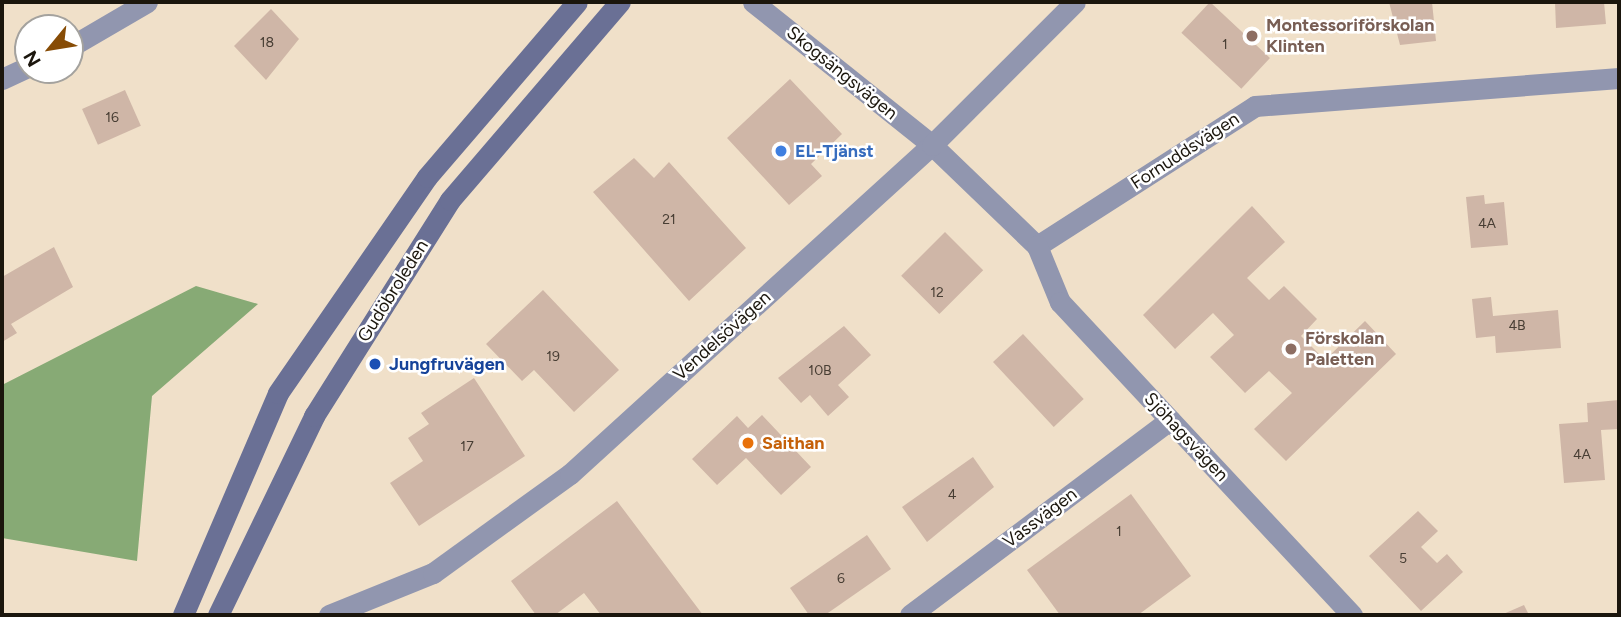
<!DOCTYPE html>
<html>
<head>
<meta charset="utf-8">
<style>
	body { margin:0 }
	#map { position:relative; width:1621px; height:617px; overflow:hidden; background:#f0e0c9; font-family:Figtree,sans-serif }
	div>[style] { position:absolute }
	.forest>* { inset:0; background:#87aa75 }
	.building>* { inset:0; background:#cfb6a7; transform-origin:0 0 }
	.street>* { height:21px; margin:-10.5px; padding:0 10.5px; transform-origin:10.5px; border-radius:10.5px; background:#9196af }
	.secondary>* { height:21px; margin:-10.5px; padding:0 10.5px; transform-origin:10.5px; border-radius:10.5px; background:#6a7095 }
	.dots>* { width:19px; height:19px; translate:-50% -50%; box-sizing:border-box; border:4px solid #fff; border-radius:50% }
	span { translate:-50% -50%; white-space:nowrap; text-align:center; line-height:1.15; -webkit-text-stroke:5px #fff; paint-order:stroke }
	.number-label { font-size:14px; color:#483e34 }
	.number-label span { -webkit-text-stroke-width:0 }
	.education-label { font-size:18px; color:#785e54; font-weight:700 }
	.left { translate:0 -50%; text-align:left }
	.street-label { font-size:18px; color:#1b160d }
	.shop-label { font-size:18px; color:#366cbe; font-weight:700 }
	.transit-label { font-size:18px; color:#164399; font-weight:700 }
	.food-label { font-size:18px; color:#c56008; font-weight:700 }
	.frame { position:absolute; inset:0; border:4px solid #1b160d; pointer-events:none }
	.north { position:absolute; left:14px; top:14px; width:70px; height:70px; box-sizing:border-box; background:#fff; border:2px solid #a4a29e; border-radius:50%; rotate:240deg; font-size:19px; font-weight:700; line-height:28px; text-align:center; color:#1b160d }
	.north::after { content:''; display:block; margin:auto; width:24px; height:32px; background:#874c06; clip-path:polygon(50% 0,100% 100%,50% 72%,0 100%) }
</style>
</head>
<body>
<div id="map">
	<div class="forest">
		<i style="clip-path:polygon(196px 286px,258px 304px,152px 396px,137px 561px,2px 538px,2px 385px)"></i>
	</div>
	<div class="building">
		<i style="left:1210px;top:2px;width:82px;height:42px;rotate:43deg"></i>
		<i style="clip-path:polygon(1389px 2px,1432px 2px,1436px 41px,1400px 45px)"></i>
		<i style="clip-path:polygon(1555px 2px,1604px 2px,1606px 24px,1556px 28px)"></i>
		<i style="clip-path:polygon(271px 9px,299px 39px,266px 80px,234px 46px)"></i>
		<i style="clip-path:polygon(790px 79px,842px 134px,811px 164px,822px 176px,789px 205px,727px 138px)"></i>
		<i style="left:125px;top:90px;width:39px;height:47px;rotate:66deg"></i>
		<i style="clip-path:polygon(634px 158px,654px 178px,669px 162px,746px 248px,689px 301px,593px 192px)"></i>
		<i style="clip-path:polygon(1484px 195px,1485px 204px,1504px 202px,1508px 245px,1471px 248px,1466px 197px)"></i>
		<i style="clip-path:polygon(1252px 206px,1285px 242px,1247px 278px,1269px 300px,1284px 286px,1317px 319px,1301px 336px,1325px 360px,1365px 321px,1396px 354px,1286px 461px,1254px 429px,1292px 393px,1269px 371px,1245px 393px,1210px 357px,1234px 335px,1213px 313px,1175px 349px,1143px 315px)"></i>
		<i style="left:945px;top:232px;width:54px;height:62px;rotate:45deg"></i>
		<i style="clip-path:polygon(54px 247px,73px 287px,11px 324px,17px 333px,2px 342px,2px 277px)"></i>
		<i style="clip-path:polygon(543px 290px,619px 370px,574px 412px,534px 370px,522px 381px,486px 344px)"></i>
		<i style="clip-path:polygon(1491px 297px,1493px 316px,1558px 310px,1561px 348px,1496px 353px,1495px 336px,1476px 338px,1472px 299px)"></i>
		<i style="clip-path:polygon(844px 326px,871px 355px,838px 385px,849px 397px,828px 416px,810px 395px,801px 403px,778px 378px)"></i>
		<i style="left:1023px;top:334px;width:89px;height:41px;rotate:47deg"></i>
		<i style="clip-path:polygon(474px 378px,525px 456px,419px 526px,390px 483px,423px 461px,408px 438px,429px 424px,421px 413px)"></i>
		<i style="clip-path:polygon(1619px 400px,1619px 429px,1601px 430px,1605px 480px,1564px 483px,1559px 424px,1588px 422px,1587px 403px)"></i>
		<i style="clip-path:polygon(762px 415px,811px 467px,781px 495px,746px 458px,717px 485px,692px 459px,737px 416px,748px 428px)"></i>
		<i style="clip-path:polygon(973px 457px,994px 487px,927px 542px,902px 507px)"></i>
		<i style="clip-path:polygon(1131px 494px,1191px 576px,1138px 615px,1060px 615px,1027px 570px)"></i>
		<i style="clip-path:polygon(617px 501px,703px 615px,601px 615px,584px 593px,555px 615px,536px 615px,511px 581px)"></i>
		<i style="clip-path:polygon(1418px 511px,1438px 531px,1421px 547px,1437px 563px,1447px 554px,1463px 572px,1421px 611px,1369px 556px)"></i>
		<i style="clip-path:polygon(867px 535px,891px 569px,825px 615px,809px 615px,790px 588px)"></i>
		<i style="clip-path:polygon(1524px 605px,1529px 615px,1501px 615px)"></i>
	</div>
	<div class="street">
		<i style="left:753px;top:2px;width:229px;rotate:38.6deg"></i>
		<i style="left:932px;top:145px;width:146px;rotate:43.9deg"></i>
		<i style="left:1037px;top:246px;width:259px;rotate:-32.7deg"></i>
		<i style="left:1255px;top:106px;width:365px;rotate:-4.4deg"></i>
		<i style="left:70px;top:47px;width:89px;rotate:-30.3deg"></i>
		<i style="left:2px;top:79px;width:29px;rotate:-25deg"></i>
		<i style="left:1037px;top:246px;width:61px;rotate:67.7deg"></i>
		<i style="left:1060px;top:302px;width:428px;rotate:47deg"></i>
		<i style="left:329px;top:615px;width:112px;rotate:-22deg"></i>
		<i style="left:433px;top:573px;width:169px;rotate:-35.9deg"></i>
		<i style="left:570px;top:474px;width:489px;rotate:-42.3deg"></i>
		<i style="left:932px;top:145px;width:202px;rotate:-45deg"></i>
		<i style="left:910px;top:615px;width:325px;rotate:-36.9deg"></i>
	</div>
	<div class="secondary">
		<i style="left:183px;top:615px;width:241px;rotate:-66.8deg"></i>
		<i style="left:278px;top:393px;width:262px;rotate:-55.4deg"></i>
		<i style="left:427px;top:177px;width:230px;rotate:-49.4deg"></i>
		<i style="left:218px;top:615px;width:221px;rotate:-64.2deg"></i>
		<i style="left:314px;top:416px;width:255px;rotate:-57.8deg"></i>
		<i style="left:450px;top:200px;width:261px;rotate:-49.4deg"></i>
	</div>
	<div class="dots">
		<i style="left:1252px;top:36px;background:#8d6e63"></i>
		<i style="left:781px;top:151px;background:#3f7fe0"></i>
		<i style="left:1291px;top:349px;background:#8d6e63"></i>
		<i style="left:375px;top:364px;background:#1a4fb4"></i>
		<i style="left:748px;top:443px;background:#e8710a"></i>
	</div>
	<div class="number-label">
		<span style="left:267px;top:43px">18</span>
		<span style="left:1225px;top:45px">1</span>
		<span style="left:112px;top:118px">16</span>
		<span style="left:669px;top:220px">21</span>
		<span style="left:1487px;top:224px">4A</span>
		<span style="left:937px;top:293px">12</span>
		<span style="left:1517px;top:326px">4B</span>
		<span style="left:553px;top:357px">19</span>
		<span style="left:820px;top:371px">10B</span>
		<span style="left:467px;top:447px">17</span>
		<span style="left:1582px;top:455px">4A</span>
		<span style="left:952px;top:495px">4</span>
		<span style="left:1119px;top:532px">1</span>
		<span style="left:1403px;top:559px">5</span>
		<span style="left:841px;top:579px">6</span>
	</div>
	<div class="education-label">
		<span class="left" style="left:1266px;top:36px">Montessoriförskolan<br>Klinten</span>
		<span class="left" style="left:1305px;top:349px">Förskolan<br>Paletten</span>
	</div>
	<div class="street-label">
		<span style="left:842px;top:73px;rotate:39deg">Skogsängsvägen</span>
		<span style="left:1185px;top:151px;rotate:-33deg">Fornuddsvägen</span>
		<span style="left:393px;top:291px;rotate:-58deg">Gudöbroleden</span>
		<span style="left:722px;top:336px;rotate:-42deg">Vendelsövägen</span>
		<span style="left:1186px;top:437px;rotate:47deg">Sjöhagsvägen</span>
		<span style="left:1040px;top:518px;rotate:-37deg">Vassvägen</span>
	</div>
	<div class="shop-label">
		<span class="left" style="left:795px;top:151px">EL-Tjänst</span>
	</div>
	<div class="transit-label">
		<span class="left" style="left:389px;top:364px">Jungfruvägen</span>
	</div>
	<div class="food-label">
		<span class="left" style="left:762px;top:443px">Saithan</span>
	</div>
	<div class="frame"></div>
	<div class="north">N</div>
</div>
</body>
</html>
